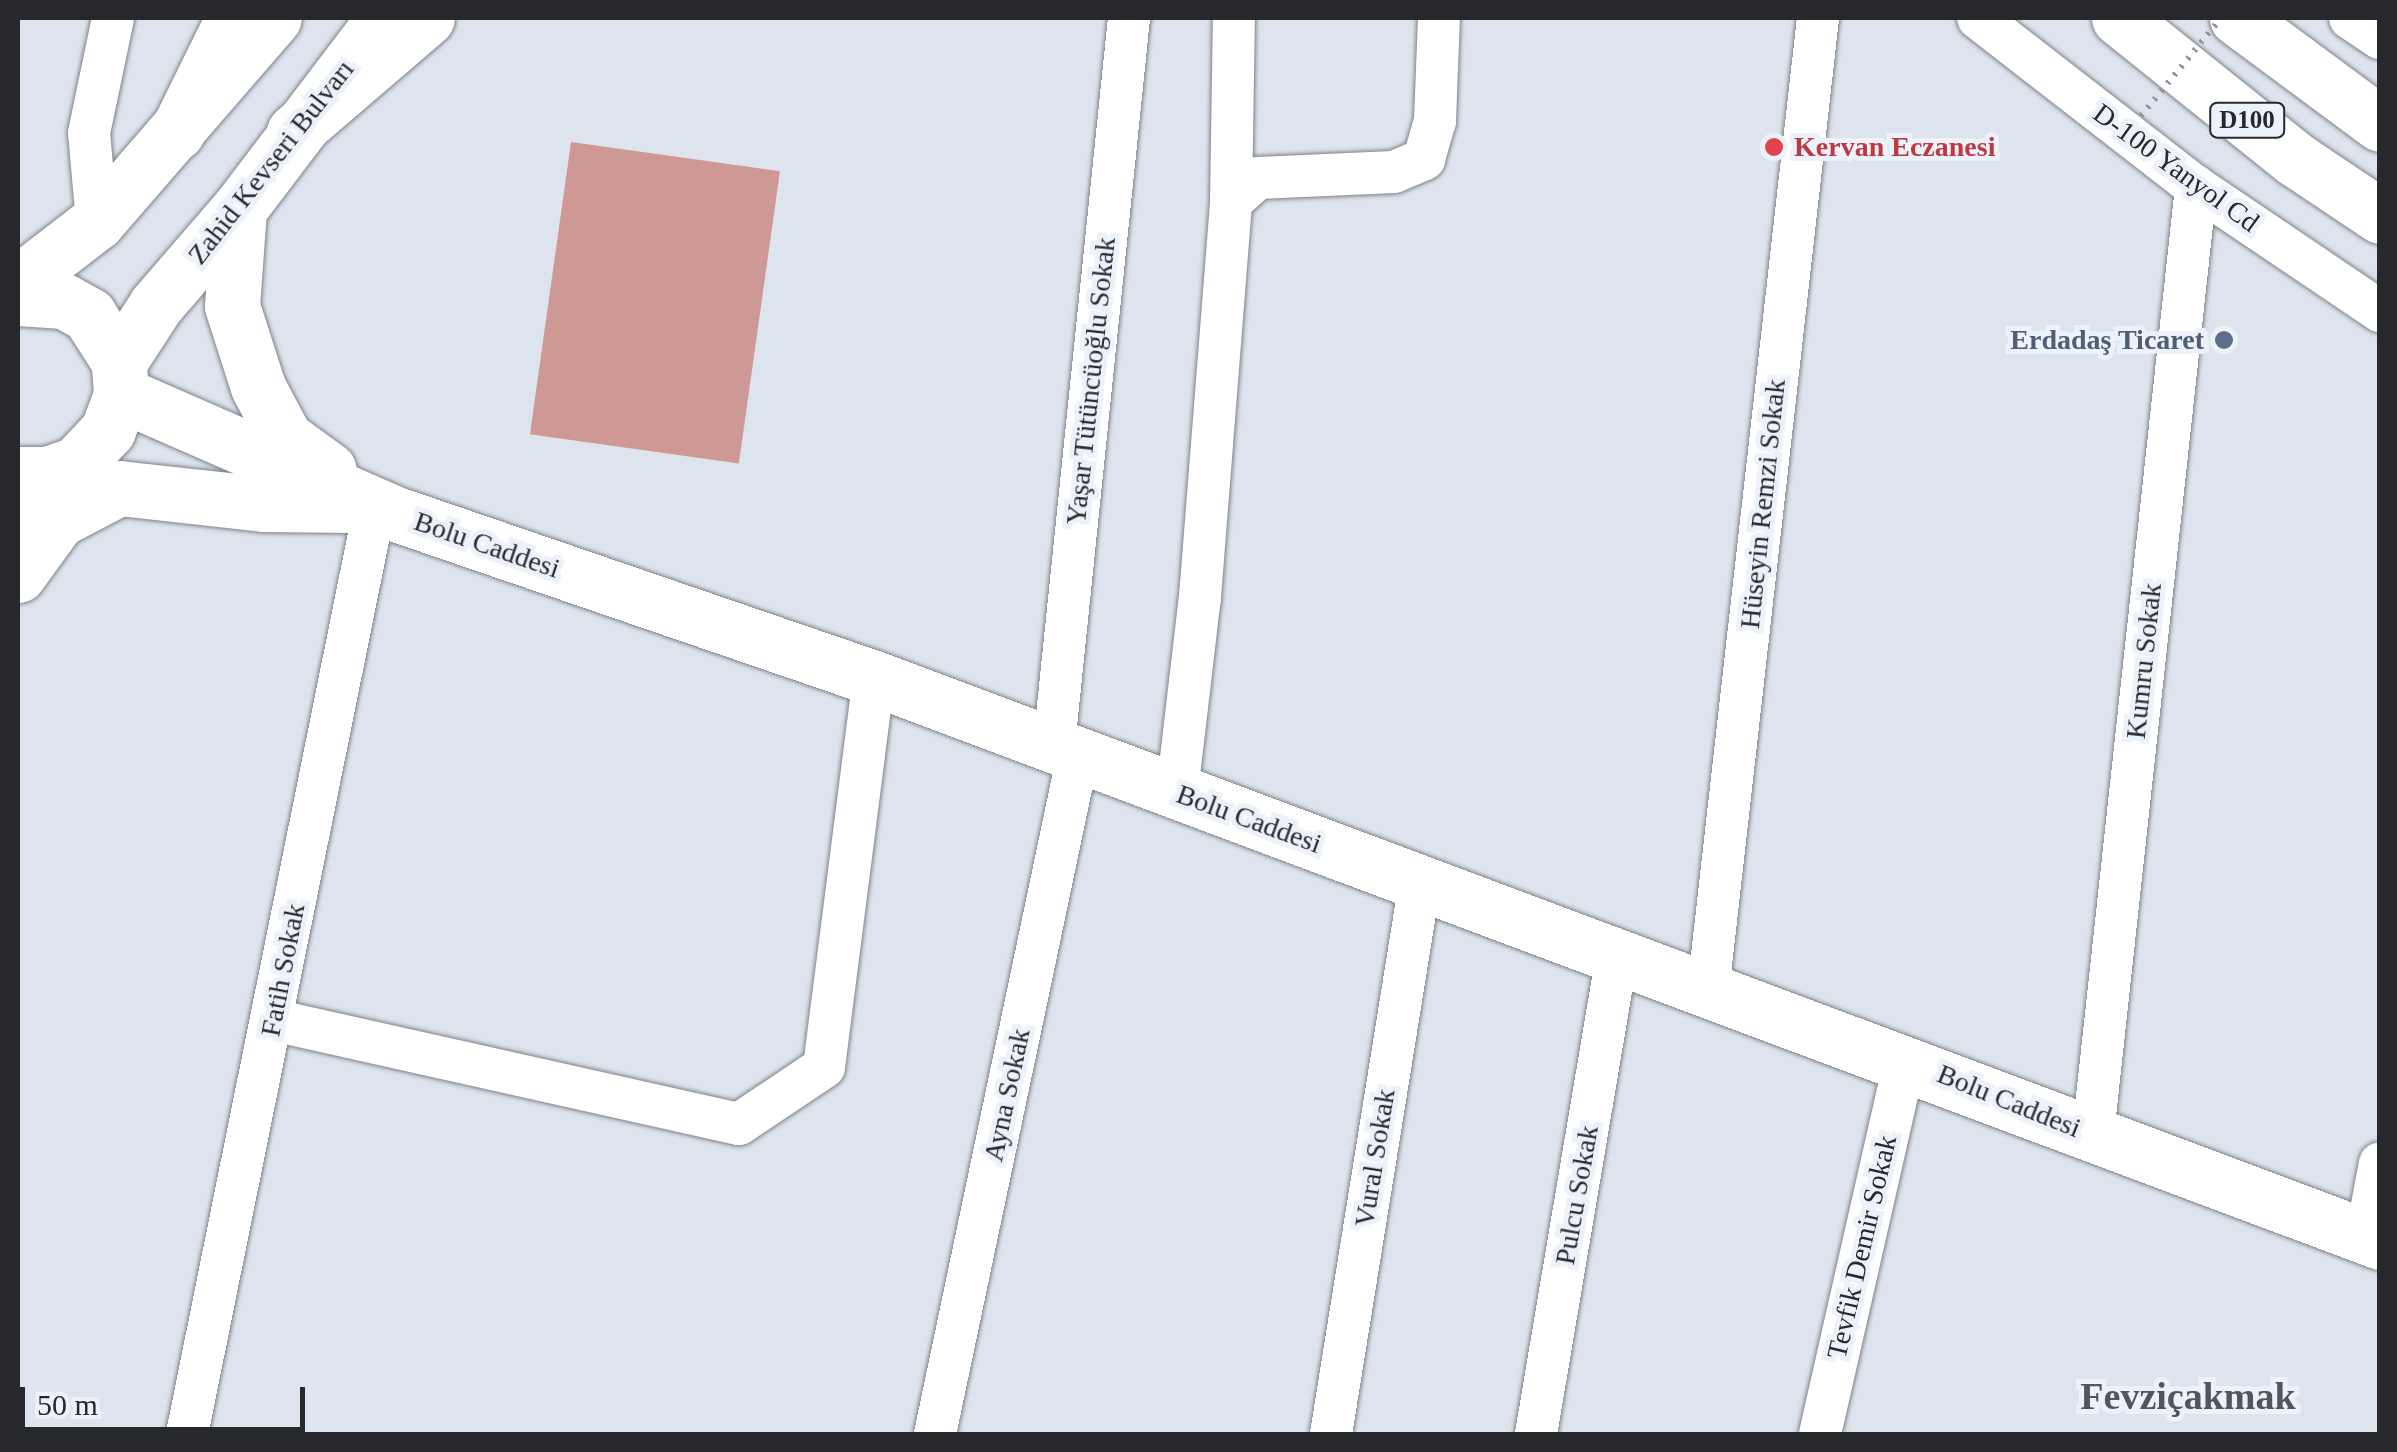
<!DOCTYPE html>
<html>
<head>
<meta charset="utf-8">
<style>
	body { margin:0 }
	#map { position:relative; width:2397px; height:1452px; overflow:hidden; background:#dee4ed; font-family:Georgia,serif }
	div>[style] { position:absolute }
	.building>* { inset:0; background:#ce9895; transform-origin:0 0 }
	.roads { filter:drop-shadow(0 0 2px #7d828a) drop-shadow(0 0 2px #7d828a) }
	.minor>* { height:42px; margin:-21px; padding:0 21px; transform-origin:21px; border-radius:21px; background:#fff }
	.major>* { height:55px; margin:-27.5px; padding:0 27.5px; transform-origin:27.5px; border-radius:27.5px; background:#fff }
	.highway>* { height:55px; margin:-27.5px; padding:0 27.5px; transform-origin:27.5px; border-radius:27.5px; background:#fff }
	.path-bridge>* { height:6px; margin-top:-3px; transform-origin:0; background:repeating-linear-gradient(90deg,#91969c 0 2.5px,transparent 0 10.5px) }
	.dots>* { width:28px; height:28px; translate:-50% -50%; box-sizing:border-box; border:5px solid #ecf1fa; border-radius:50% }
	span { translate:-50% -50%; white-space:nowrap; text-align:center; line-height:1.15; -webkit-text-stroke:10px #ecf1fa; paint-order:stroke }
	.shield-label span { padding:2px 8px; background:#ecf1fa; border:2px solid; border-radius:8px; -webkit-text-stroke-width:0 }
	.shield-label { font-size:25px; color:#26282b; font-weight:700 }
	.health-label { font-size:28px; color:#be3a42; font-weight:700 }
	.left { translate:0 -50%; text-align:left }
	.street-label { font-size:28px; color:#26282b }
	.service-label { font-size:28px; color:#4e5e75; font-weight:700 }
	.right { translate:-100% -50%; text-align:right }
	.district-label { font-size:38px; color:#51565d; font-weight:700 }
	.frame { position:absolute; inset:0; border:20px solid #26282b; pointer-events:none }
	.scale { position:absolute; left:20px; top:1387px; width:285px; height:45px; box-sizing:border-box; border:5px solid #26282b; border-top:0; padding-left:12px; font-size:30px; line-height:35px; white-space:nowrap; color:#26282b; -webkit-text-stroke:8px #ecf1fa; paint-order:stroke }
</style>
</head>
<body>
<div id="map">
	<div class="building">
		<i style="left:571px;top:142px;width:211px;height:295px;rotate:8deg"></i>
	</div>
	<div class="roads">
		<div class="minor">
			<i style="left:1978px;top:18px;width:276px;rotate:37.8deg"></i>
			<i style="left:2196px;top:187px;width:222px;rotate:34deg"></i>
			<i style="left:2350px;top:18px;width:36px;rotate:34deg"></i>
			<i style="left:1231px;top:202px;width:184px;rotate:-89.1deg"></i>
			<i style="left:97px;top:222px;width:89px;rotate:-95.1deg"></i>
			<i style="left:89px;top:133px;width:117px;rotate:-78.2deg"></i>
			<i style="left:1054px;top:745px;width:731px;rotate:-84.11deg"></i>
			<i style="left:1177px;top:792px;width:196px;rotate:-83.3deg"></i>
			<i style="left:1200px;top:597px;width:396px;rotate:-85.5deg"></i>
			<i style="left:1231px;top:202px;width:36px;rotate:-42deg"></i>
			<i style="left:1258px;top:178px;width:136px;rotate:-2.5deg"></i>
			<i style="left:1394px;top:172px;width:33px;rotate:-23deg"></i>
			<i style="left:1424px;top:159px;width:40px;rotate:-74deg"></i>
			<i style="left:1435px;top:121px;width:103px;rotate:-87.8deg"></i>
			<i style="left:1708px;top:991px;width:979px;rotate:-83.55deg"></i>
			<i style="left:273px;top:1020px;width:477px;rotate:12.6deg"></i>
			<i style="left:739px;top:1124px;width:102px;rotate:-33.8deg"></i>
			<i style="left:824px;top:1067px;width:392px;rotate:-82.7deg"></i>
			<i style="left:2093px;top:1134px;width:953px;rotate:-83.79deg"></i>
			<i style="left:2366px;top:1237px;width:75px;rotate:-79.3deg"></i>
			<i style="left:187px;top:1434px;width:948px;rotate:-78.56deg"></i>
			<i style="left:935px;top:1434px;width:694px;rotate:-78.11deg"></i>
			<i style="left:1331px;top:1434px;width:559px;rotate:-80.84deg"></i>
			<i style="left:1536px;top:1434px;width:485px;rotate:-80.4deg"></i>
			<i style="left:1820px;top:1434px;width:384px;rotate:-77.2deg"></i>
		</div>
		<div class="major">
			<i style="left:239px;top:209px;width:97px;rotate:94.1deg"></i>
			<i style="left:232px;top:306px;width:85px;rotate:72.2deg"></i>
			<i style="left:258px;top:387px;width:58px;rotate:62.1deg"></i>
			<i style="left:285px;top:438px;width:54px;rotate:36deg"></i>
			<i style="left:18px;top:283px;width:100px;rotate:-37.7deg"></i>
			<i style="left:97px;top:222px;width:270px;rotate:-49.1deg"></i>
			<i style="left:18px;top:298px;width:46px;rotate:3.7deg"></i>
			<i style="left:64px;top:301px;width:29px;rotate:29deg"></i>
			<i style="left:89px;top:315px;width:56px;rotate:57.4deg"></i>
			<i style="left:121px;top:394px;width:297px;rotate:23.6deg"></i>
			<i style="left:393px;top:513px;width:509px;rotate:18.93deg"></i>
			<i style="left:874px;top:678px;width:1608px;rotate:20.53deg"></i>
			<i style="left:18px;top:474px;width:29px"></i>
			<i style="left:47px;top:474px;width:31px;rotate:-19deg"></i>
			<i style="left:76px;top:464px;width:47px;rotate:-46.7deg"></i>
			<i style="left:108px;top:430px;width:38px;rotate:-70deg"></i>
			<i style="left:121px;top:394px;width:32px;rotate:-94deg"></i>
			<i style="left:119px;top:362px;width:68px;rotate:-57deg"></i>
			<i style="left:156px;top:305px;width:127px;rotate:-49.2deg"></i>
			<i style="left:239px;top:209px;width:240px;rotate:-52.8deg"></i>
			<i style="left:18px;top:575px;width:68px;rotate:-54deg"></i>
			<i style="left:58px;top:520px;width:69px;rotate:-27.7deg"></i>
			<i style="left:119px;top:488px;width:145px;rotate:6.3deg"></i>
			<i style="left:263px;top:504px;width:89px;rotate:0.6deg"></i>
		</div>
		<div class="highway">
			<i style="left:2119px;top:18px;width:226px;rotate:38.7deg"></i>
			<i style="left:2295px;top:159px;width:102px;rotate:33.8deg"></i>
			<i style="left:2237px;top:18px;width:178px;rotate:36.5deg"></i>
			<i style="left:177px;top:132px;width:127px;rotate:-63.8deg"></i>
			<i style="left:294px;top:132px;width:175px;rotate:-40.6deg"></i>
			<i style="left:18px;top:525px;width:84px;rotate:-46.4deg"></i>
		</div>
	</div>
	<div class="path-bridge">
		<i style="left:2141px;top:116px;width:127px;rotate:-50.8deg"></i>
	</div>
	<div class="dots">
		<i style="left:1774px;top:147px;background:#e0444e"></i>
		<i style="left:2224px;top:340px;background:#5c6f8a"></i>
	</div>
	<div class="shield-label">
		<span style="left:2247px;top:120px">D100</span>
	</div>
	<div class="health-label">
		<span class="left" style="left:1794px;top:147px">Kervan Eczanesi</span>
	</div>
	<div class="street-label">
		<span style="left:271px;top:162px;rotate:-52deg">Zahid Kevseri Bulvarı</span>
		<span style="left:2176px;top:168px;rotate:36deg">D-100 Yanyol Cd</span>
		<span style="left:1091px;top:381px;rotate:-84deg">Yaşar Tütüncüoğlu Sokak</span>
		<span style="left:1763px;top:504px;rotate:-84deg">Hüseyin Remzi Sokak</span>
		<span style="left:487px;top:545px;rotate:19deg">Bolu Caddesi</span>
		<span style="left:2144px;top:661px;rotate:-84deg">Kumru Sokak</span>
		<span style="left:1249px;top:819px;rotate:20deg">Bolu Caddesi</span>
		<span style="left:283px;top:970px;rotate:-79deg">Fatih Sokak</span>
		<span style="left:1007px;top:1095px;rotate:-78deg">Ayna Sokak</span>
		<span style="left:2009px;top:1101px;rotate:22deg">Bolu Caddesi</span>
		<span style="left:1375px;top:1158px;rotate:-81deg">Vural Sokak</span>
		<span style="left:1577px;top:1195px;rotate:-80deg">Pulcu Sokak</span>
		<span style="left:1862px;top:1247px;rotate:-77deg">Tevfik Demir Sokak</span>
	</div>
	<div class="service-label">
		<span class="right" style="left:2204px;top:340px">Erdadaş Ticaret</span>
	</div>
	<div class="district-label">
		<span style="left:2188px;top:1397px">Fevziçakmak</span>
	</div>
	<div class="frame"></div>
	<div class="scale">50 m</div>
</div>
</body>
</html>
